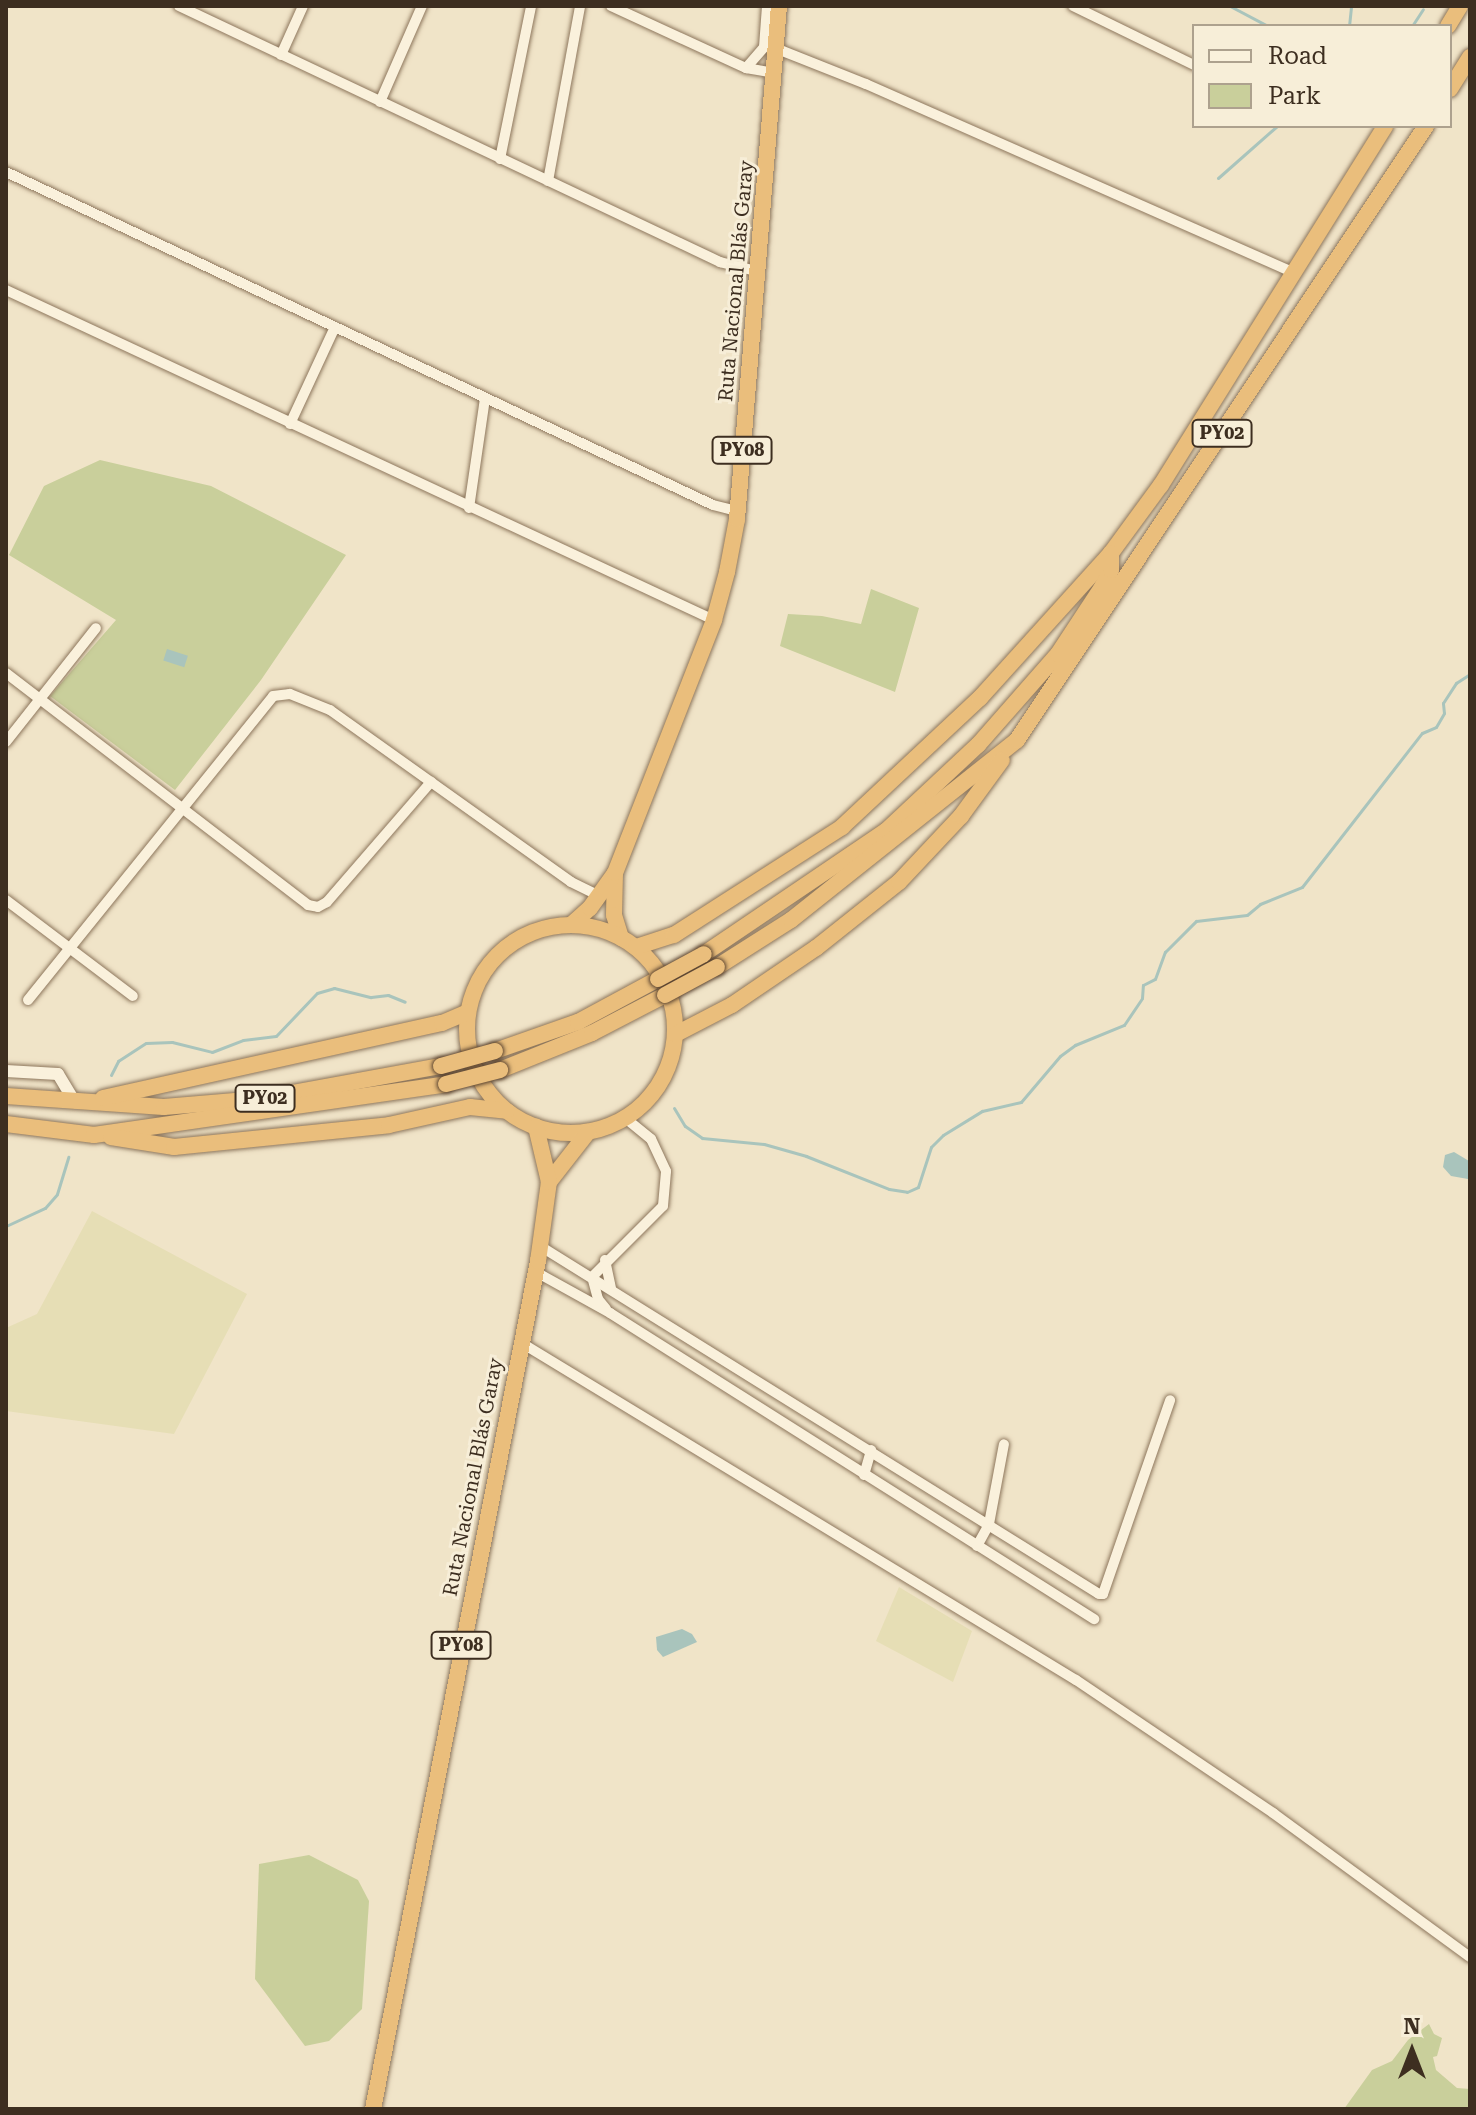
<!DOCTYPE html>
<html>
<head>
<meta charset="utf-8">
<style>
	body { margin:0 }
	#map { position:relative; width:1476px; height:2115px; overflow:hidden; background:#f0e4c8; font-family:"Roboto Serif",serif }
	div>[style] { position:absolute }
	.farmland>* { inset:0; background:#e6deb5 }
	.green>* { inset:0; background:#c9cf9b }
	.water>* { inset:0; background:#a9c4bc; transform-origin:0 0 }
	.stream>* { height:3px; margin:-1.5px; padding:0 1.5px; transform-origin:1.5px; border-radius:1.5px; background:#a9c4bc }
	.roads { filter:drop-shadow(0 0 2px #8d765c) drop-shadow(0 0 2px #8d765c) }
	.minor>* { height:10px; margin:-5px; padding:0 5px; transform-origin:5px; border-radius:5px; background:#faf1dc }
	.tertiary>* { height:12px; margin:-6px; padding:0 6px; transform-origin:6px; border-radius:6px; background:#faf1dc }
	.trunk>* { height:16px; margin:-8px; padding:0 8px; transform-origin:8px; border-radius:8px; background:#eabe7c }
	.trunk>.ring { margin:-8px; padding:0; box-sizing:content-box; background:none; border:16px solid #eabe7c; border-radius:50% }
	.bridges { filter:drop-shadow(0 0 2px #5b4430) drop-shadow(0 0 2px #5b4430) }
	.trunk-bridge>* { height:16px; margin:-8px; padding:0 8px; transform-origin:8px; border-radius:8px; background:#eabe7c }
	span { translate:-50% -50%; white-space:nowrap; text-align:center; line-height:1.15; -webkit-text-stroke:6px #f7eed8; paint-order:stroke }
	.shield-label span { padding:2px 6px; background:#f7eed8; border:2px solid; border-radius:6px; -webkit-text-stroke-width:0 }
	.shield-label { font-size:18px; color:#3d2e20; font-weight:700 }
	.street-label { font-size:20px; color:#3d2e20 }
	.frame { position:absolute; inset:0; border:8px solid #3d2e20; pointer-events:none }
	.legend { position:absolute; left:1192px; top:24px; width:260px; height:104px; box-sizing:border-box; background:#f7eed8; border:2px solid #ada18e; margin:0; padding:10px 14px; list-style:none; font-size:24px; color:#3d2e20 }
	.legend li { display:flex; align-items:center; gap:16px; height:40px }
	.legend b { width:40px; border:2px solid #ada18e }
	.north { position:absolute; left:1372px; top:2011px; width:80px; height:80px; -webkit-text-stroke:6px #f7eed8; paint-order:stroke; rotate:0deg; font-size:22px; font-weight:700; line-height:32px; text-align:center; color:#3d2e20 }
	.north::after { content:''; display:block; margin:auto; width:28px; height:36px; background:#3d2e20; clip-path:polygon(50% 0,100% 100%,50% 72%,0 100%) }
</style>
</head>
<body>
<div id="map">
	<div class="farmland">
		<i style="clip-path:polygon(92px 1211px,247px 1294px,174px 1434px,6px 1411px,6px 1328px,37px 1314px)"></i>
		<i style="clip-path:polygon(899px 1587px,972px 1631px,953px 1682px,876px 1641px)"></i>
	</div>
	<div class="green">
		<i style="clip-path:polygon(100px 460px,211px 486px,346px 555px,261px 680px,175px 790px,50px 696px,116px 620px,9px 555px,44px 486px)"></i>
		<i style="clip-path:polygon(871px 589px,919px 608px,895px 692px,780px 646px,788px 614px,822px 616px,861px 624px)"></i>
		<i style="clip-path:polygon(309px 1855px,358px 1880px,369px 1901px,362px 2009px,329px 2041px,305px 2046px,255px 1979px,259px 1864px)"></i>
		<i style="clip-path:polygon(1429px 2024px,1434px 2034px,1442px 2038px,1437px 2056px,1433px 2057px,1436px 2070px,1457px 2088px,1470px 2089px,1470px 2109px,1344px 2109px,1372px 2070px,1392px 2061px,1408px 2040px)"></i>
	</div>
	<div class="water">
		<i style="left:167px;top:649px;width:22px;height:12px;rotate:18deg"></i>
		<i style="clip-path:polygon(1454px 1152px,1469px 1161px,1468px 1179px,1451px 1176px,1443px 1167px,1445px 1155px)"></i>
		<i style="clip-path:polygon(682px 1629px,692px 1634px,697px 1642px,663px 1657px,657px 1650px,656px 1637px)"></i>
	</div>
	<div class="stream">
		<i style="left:1230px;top:6px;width:43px;rotate:27.8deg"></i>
		<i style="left:1349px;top:26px;width:20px;rotate:-84deg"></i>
		<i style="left:1412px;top:26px;width:20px;rotate:-57deg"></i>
		<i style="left:1218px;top:178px;width:79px;rotate:-41.4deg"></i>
		<i style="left:111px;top:1075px;width:16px;rotate:-63deg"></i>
		<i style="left:118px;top:1061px;width:33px;rotate:-33deg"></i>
		<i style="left:146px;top:1043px;width:26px;rotate:-2deg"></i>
		<i style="left:172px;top:1042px;width:41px;rotate:14deg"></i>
		<i style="left:212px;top:1052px;width:33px;rotate:-21deg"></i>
		<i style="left:243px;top:1040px;width:33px;rotate:-7deg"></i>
		<i style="left:276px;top:1036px;width:59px;rotate:-46.4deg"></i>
		<i style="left:317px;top:993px;width:18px;rotate:-16deg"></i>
		<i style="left:334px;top:988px;width:38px;rotate:14deg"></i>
		<i style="left:371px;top:997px;width:17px;rotate:-7deg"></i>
		<i style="left:388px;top:995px;width:18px;rotate:22deg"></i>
		<i style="left:674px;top:1108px;width:21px;rotate:59deg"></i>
		<i style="left:685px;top:1126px;width:21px;rotate:35deg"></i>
		<i style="left:702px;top:1138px;width:62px;rotate:5.5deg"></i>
		<i style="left:764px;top:1144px;width:44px;rotate:15.9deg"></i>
		<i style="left:806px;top:1156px;width:89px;rotate:21.7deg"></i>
		<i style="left:889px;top:1189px;width:18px;rotate:9deg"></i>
		<i style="left:907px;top:1192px;width:12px;rotate:-24deg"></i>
		<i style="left:918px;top:1187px;width:42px;rotate:-72deg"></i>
		<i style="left:931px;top:1147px;width:17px;rotate:-45deg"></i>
		<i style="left:943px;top:1135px;width:46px;rotate:-31.6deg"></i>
		<i style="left:982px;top:1111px;width:40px;rotate:-13deg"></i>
		<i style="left:1021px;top:1102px;width:60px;rotate:-49.7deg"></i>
		<i style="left:1060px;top:1056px;width:19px;rotate:-36deg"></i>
		<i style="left:1075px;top:1045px;width:53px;rotate:-22.2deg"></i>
		<i style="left:1124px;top:1025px;width:32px;rotate:-56deg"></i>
		<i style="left:1142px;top:998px;width:13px;rotate:-86deg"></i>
		<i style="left:1143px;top:985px;width:13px;rotate:-27deg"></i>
		<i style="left:1155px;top:979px;width:29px;rotate:-70deg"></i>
		<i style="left:1165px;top:952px;width:44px;rotate:-45deg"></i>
		<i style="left:1196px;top:921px;width:51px;rotate:-6.7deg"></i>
		<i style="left:1247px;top:915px;width:17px;rotate:-40deg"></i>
		<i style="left:1260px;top:904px;width:45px;rotate:-22deg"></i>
		<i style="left:1302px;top:887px;width:195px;rotate:-52.1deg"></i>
		<i style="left:1422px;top:733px;width:15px;rotate:-23deg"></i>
		<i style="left:1436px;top:727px;width:16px;rotate:-60deg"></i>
		<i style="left:1444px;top:713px;width:10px;rotate:-96deg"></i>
		<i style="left:1443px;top:703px;width:24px;rotate:-57deg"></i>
		<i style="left:1456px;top:683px;width:17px;rotate:-33deg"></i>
		<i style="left:6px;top:1226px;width:43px;rotate:-24.8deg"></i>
		<i style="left:45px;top:1208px;width:18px;rotate:-49deg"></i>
		<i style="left:57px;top:1194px;width:39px;rotate:-73deg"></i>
	</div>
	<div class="roads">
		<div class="minor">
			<i style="left:179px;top:6px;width:599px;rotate:25.32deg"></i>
			<i style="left:720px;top:262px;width:38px;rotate:14deg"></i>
			<i style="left:611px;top:6px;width:149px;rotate:24.7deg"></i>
			<i style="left:746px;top:68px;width:27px;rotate:10deg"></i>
			<i style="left:1073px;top:6px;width:135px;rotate:26deg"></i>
			<i style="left:775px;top:48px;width:98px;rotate:21.6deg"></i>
			<i style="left:866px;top:84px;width:468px;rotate:23.8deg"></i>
			<i style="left:281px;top:55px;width:54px;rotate:-65.8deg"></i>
			<i style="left:746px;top:68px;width:28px;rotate:-49deg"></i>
			<i style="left:764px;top:47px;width:41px;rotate:-85.8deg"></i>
			<i style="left:380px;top:102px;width:105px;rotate:-66.4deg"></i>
			<i style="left:500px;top:159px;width:156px;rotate:-78.5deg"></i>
			<i style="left:6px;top:172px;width:781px;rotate:25.22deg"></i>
			<i style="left:713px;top:505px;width:25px;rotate:14deg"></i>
			<i style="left:548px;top:181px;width:178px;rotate:-79.6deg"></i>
			<i style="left:6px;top:290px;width:781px;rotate:24.99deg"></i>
			<i style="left:290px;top:424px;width:107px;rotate:-65.1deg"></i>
			<i style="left:469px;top:508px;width:111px;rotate:-81.7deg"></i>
			<i style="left:6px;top:673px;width:381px;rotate:37.5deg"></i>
			<i style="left:308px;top:905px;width:10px;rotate:11deg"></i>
			<i style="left:318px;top:907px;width:10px;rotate:-29deg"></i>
			<i style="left:327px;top:902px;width:159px;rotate:-49.1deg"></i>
			<i style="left:6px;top:742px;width:145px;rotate:-51.7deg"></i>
			<i style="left:6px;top:900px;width:159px;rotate:37.1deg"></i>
			<i style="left:28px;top:1000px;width:390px;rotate:-51.1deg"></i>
			<i style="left:273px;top:696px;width:17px;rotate:-7deg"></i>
			<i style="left:290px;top:694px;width:43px;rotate:21.8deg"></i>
			<i style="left:330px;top:710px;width:296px;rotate:35.5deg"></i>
			<i style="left:571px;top:882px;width:30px;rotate:26deg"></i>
			<i style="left:540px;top:1246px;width:658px;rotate:31.9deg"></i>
			<i style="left:1099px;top:1594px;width:4px"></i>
			<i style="left:1103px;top:1594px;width:205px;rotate:-70.9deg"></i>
			<i style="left:605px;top:1260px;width:29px;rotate:78deg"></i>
			<i style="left:536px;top:1272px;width:85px;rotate:29deg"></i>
			<i style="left:610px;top:1313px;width:573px;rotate:32.3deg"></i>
			<i style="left:606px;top:1309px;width:13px;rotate:-129deg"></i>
			<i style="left:598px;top:1299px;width:23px;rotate:-105deg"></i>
			<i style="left:592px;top:1277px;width:100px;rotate:-45deg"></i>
			<i style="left:663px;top:1206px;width:35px;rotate:-85deg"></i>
			<i style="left:666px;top:1171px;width:35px;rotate:-115deg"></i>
			<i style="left:651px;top:1139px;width:33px;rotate:-141deg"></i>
			<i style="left:520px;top:1342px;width:651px;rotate:31.3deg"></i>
			<i style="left:1076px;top:1680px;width:238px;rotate:34deg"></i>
			<i style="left:1273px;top:1813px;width:244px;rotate:36.2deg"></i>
			<i style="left:864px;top:1475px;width:26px;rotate:-74deg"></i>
			<i style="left:977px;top:1546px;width:25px;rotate:-61deg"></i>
			<i style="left:989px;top:1524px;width:81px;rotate:-79.4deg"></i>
		</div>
		<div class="tertiary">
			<i style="left:6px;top:1071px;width:52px;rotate:3.3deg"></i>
			<i style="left:58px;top:1074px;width:33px;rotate:59deg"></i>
		</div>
		<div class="trunk">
			<i style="left:1448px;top:26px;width:23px;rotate:-59deg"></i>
			<i style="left:1450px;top:89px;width:38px;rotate:-58deg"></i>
			<i style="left:615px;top:873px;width:42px;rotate:91.4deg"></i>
			<i style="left:614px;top:915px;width:24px;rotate:73deg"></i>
			<i style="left:571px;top:925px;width:25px;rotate:-42deg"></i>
			<i style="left:590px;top:908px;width:43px;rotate:-54.5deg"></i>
			<i style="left:615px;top:873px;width:272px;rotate:-68.6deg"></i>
			<i style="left:714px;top:620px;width:50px;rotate:-74.8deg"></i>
			<i style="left:727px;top:572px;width:54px;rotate:-79.3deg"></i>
			<i style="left:737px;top:519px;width:515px;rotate:-85.32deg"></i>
			<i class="ring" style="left:467px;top:925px;width:192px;height:192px"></i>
			<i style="left:636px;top:947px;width:40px;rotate:-18deg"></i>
			<i style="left:674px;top:935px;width:200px;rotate:-32.7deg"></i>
			<i style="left:842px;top:827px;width:189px;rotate:-43.1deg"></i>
			<i style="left:980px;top:698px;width:195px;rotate:-47.9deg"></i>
			<i style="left:1111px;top:553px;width:84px;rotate:-53.7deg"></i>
			<i style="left:1161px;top:485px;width:423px;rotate:-58deg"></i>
			<i style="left:704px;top:954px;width:220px;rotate:-34.1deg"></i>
			<i style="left:886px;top:831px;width:126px;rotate:-43.1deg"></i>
			<i style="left:978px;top:745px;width:121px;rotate:-48.7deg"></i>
			<i style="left:1058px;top:654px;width:80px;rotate:-56.7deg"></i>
			<i style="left:1102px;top:587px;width:19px;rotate:-62deg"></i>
			<i style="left:1111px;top:570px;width:17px;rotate:-90deg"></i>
			<i style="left:717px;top:967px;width:88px;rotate:-32.4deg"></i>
			<i style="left:791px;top:920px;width:289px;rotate:-38.5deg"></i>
			<i style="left:1017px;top:740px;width:738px;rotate:-56.33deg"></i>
			<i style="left:676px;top:1034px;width:63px;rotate:-27.4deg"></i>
			<i style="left:732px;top:1005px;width:102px;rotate:-34.2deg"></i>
			<i style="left:816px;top:948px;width:106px;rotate:-38.5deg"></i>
			<i style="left:899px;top:882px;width:91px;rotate:-46.8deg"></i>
			<i style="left:961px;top:816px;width:69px;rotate:-53.8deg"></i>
			<i style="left:495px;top:1051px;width:88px;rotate:-19.3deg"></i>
			<i style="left:578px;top:1022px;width:91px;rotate:-28.3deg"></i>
			<i style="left:500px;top:1070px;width:99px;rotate:-21.9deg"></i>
			<i style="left:592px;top:1033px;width:82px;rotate:-27.5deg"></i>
			<i style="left:6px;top:1096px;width:158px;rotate:4deg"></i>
			<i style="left:164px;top:1107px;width:95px;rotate:-4.8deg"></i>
			<i style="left:259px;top:1099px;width:185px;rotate:-10.3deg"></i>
			<i style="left:103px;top:1098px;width:347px;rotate:-12.5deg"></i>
			<i style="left:442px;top:1023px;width:28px;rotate:-23deg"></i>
			<i style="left:6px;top:1124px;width:89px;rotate:7.1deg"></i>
			<i style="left:94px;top:1135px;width:356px;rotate:-8.2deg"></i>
			<i style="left:111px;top:1137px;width:64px;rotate:9deg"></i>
			<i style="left:174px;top:1147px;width:216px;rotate:-5.8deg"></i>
			<i style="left:389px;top:1125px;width:83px;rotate:-12.5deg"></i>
			<i style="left:470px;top:1107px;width:37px;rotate:6deg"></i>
			<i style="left:549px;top:1182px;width:63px;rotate:-52deg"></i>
			<i style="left:373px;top:2109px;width:864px;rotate:-78.99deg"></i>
			<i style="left:538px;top:1261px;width:80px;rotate:-82.1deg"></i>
			<i style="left:549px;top:1182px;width:57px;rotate:-103.3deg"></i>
		</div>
	</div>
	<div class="bridges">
		<div class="trunk-bridge">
			<i style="left:658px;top:979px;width:52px;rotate:-28.5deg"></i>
			<i style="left:665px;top:995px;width:59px;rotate:-28.3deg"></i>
			<i style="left:441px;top:1066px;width:56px;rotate:-15.5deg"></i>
			<i style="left:446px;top:1084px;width:56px;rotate:-14.5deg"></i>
		</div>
	</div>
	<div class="shield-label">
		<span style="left:1222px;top:433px">PY02</span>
		<span style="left:742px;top:450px">PY08</span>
		<span style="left:265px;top:1098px">PY02</span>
		<span style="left:461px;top:1645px">PY08</span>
	</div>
	<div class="street-label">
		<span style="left:736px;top:281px;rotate:-85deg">Ruta Nacional Blás Garay</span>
		<span style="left:473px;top:1477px;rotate:-79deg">Ruta Nacional Blás Garay</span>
	</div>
	<div class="frame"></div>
	<ul class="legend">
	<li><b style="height:10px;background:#faf1dc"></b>Road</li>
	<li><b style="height:22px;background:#c9cf9b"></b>Park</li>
	</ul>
	<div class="north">N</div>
</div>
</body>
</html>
